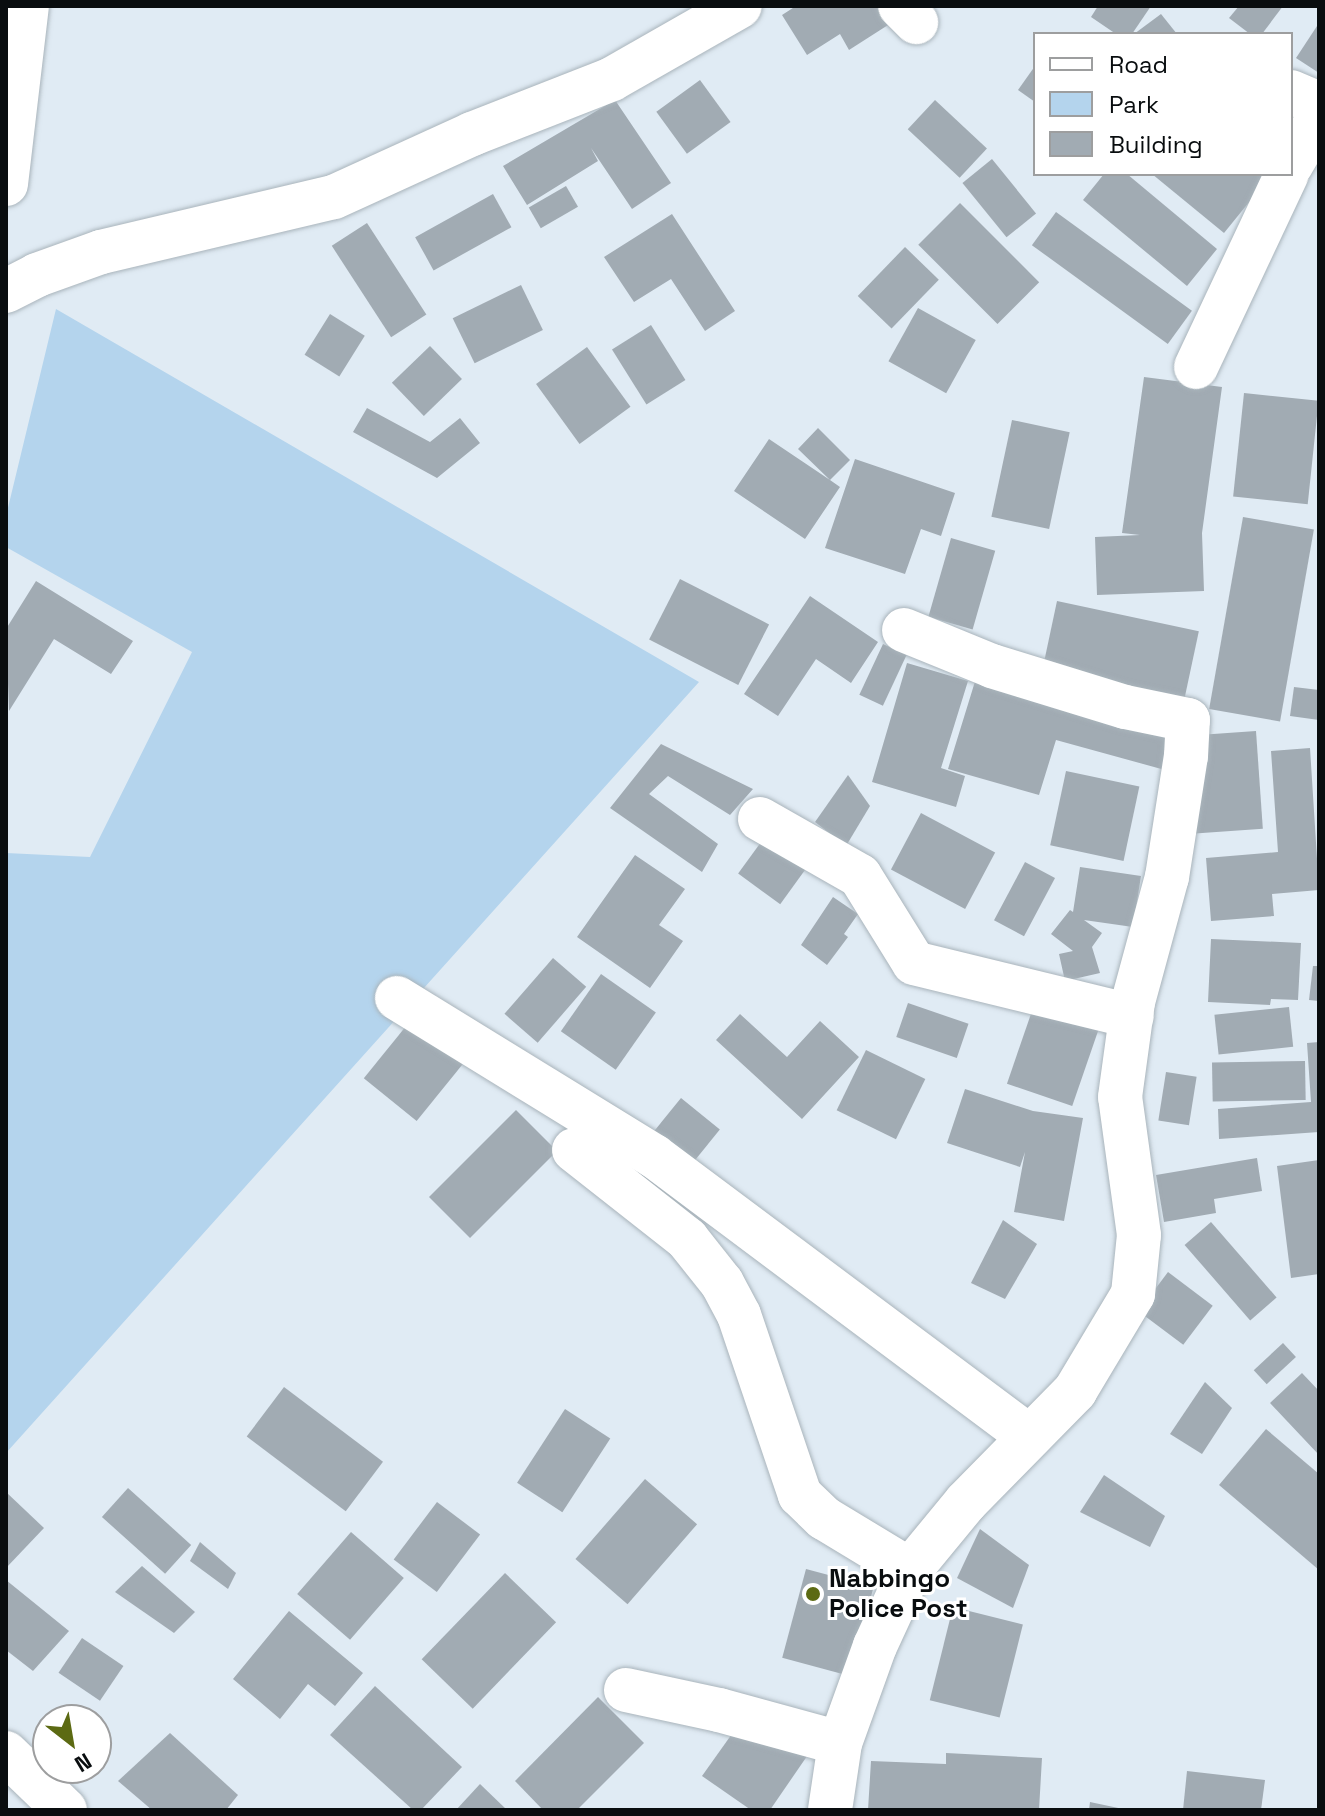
<!DOCTYPE html>
<html>
<head>
<meta charset="utf-8">
<style>
	body { margin:0 }
	#map { position:relative; width:1325px; height:1816px; overflow:hidden; background:#e0ebf4; font-family:"Space Grotesk",sans-serif }
	div>[style] { position:absolute }
	.green>* { inset:0; background:#b4d4ed }
	.building>* { inset:0; background:#a1abb3; transform-origin:0 0 }
	.roads { filter:drop-shadow(0 0 2px #a9b4bb) drop-shadow(0 0 2px #a9b4bb) }
	.minor>* { height:44px; margin:-22px; padding:0 22px; transform-origin:22px; border-radius:22px; background:#fff }
	.dots>* { width:22px; height:22px; translate:-50% -50%; box-sizing:border-box; border:4px solid #fff; border-radius:50% }
	span { translate:-50% -50%; white-space:nowrap; text-align:center; line-height:1.15; -webkit-text-stroke:6px #fff; paint-order:stroke }
	.poi-label { font-size:26px; color:#090d0f; font-weight:700 }
	.left { translate:0 -50%; text-align:left }
	.frame { position:absolute; inset:0; border:8px solid #090d0f; pointer-events:none }
	.legend { position:absolute; left:1033px; top:32px; width:260px; height:144px; box-sizing:border-box; background:#fff; border:2px solid #9d9e9f; margin:0; padding:10px 14px; list-style:none; font-size:24px; color:#090d0f }
	.legend li { display:flex; align-items:center; gap:16px; height:40px }
	.legend b { width:40px; border:2px solid #9d9e9f }
	.north { position:absolute; left:32px; top:1704px; width:80px; height:80px; box-sizing:border-box; background:#fff; border:2px solid #9d9e9f; border-radius:50%; rotate:149deg; font-size:22px; font-weight:700; line-height:32px; text-align:center; color:#090d0f }
	.north::after { content:''; display:block; margin:auto; width:28px; height:36px; background:#5c6a13; clip-path:polygon(50% 0,100% 100%,50% 72%,0 100%) }
</style>
</head>
<body>
<div id="map">
	<div class="green">
		<i style="clip-path:polygon(56px 309px,699px 682px,6px 1453px,6px 853px,90px 857px,192px 652px,6px 547px,6px 516px)"></i>
	</div>
	<div class="building">
		<i style="clip-path:polygon(796px 6px,891px 6px,899px 18px,849px 50px,840px 34px,807px 55px,782px 15px)"></i>
		<i style="clip-path:polygon(1098px 6px,1151px 6px,1132px 34px,1116px 34px,1091px 17px)"></i>
		<i style="clip-path:polygon(1239px 6px,1283px 6px,1262px 34px,1250px 34px,1229px 18px)"></i>
		<i style="clip-path:polygon(1161px 14px,1177px 34px,1134px 34px)"></i>
		<i style="clip-path:polygon(1319px 23px,1319px 73px,1296px 58px)"></i>
		<i style="clip-path:polygon(1035px 66px,1035px 102px,1018px 90px)"></i>
		<i style="left:700px;top:80px;width:52px;height:54px;rotate:54deg"></i>
		<i style="clip-path:polygon(615px 100px,671px 183px,632px 209px,591px 148px,598px 161px,527px 205px,503px 166px)"></i>
		<i style="left:935px;top:100px;width:71px;height:40px;rotate:43deg"></i>
		<i style="left:992px;top:159px;width:70px;height:38px;rotate:51deg"></i>
		<i style="clip-path:polygon(1104px 174px,1127px 174px,1217px 249px,1187px 286px,1083px 200px)"></i>
		<i style="clip-path:polygon(1152px 174px,1272px 174px,1224px 233px)"></i>
		<i style="left:566px;top:186px;width:24px;height:43px;rotate:60deg"></i>
		<i style="left:493px;top:194px;width:38px;height:89px;rotate:61deg"></i>
		<i style="left:960px;top:203px;width:112px;height:59px;rotate:45deg"></i>
		<i style="left:1056px;top:212px;width:168px;height:41px;rotate:36deg"></i>
		<i style="clip-path:polygon(672px 214px,735px 311px,705px 331px,671px 279px,634px 302px,604px 257px)"></i>
		<i style="left:367px;top:223px;width:109px;height:42px;rotate:57deg"></i>
		<i style="left:905px;top:247px;width:47px;height:68px;rotate:44deg"></i>
		<i style="left:521px;top:285px;width:50px;height:76px;rotate:64deg"></i>
		<i style="left:918px;top:308px;width:66px;height:61px;rotate:29deg"></i>
		<i style="left:330px;top:314px;width:41px;height:48px;rotate:32deg"></i>
		<i style="left:651px;top:325px;width:65px;height:46px;rotate:58deg"></i>
		<i style="left:430px;top:346px;width:46px;height:53px;rotate:46deg"></i>
		<i style="left:587px;top:347px;width:74px;height:63px;rotate:54deg"></i>
		<i style="clip-path:polygon(1144px 377px,1222px 387px,1202px 533px,1204px 591px,1097px 595px,1095px 537px,1140px 535px,1122px 533px)"></i>
		<i style="left:1244px;top:393px;width:75px;height:104px;rotate:6deg"></i>
		<i style="clip-path:polygon(367px 408px,430px 442px,460px 418px,480px 443px,437px 478px,353px 432px)"></i>
		<i style="left:1012px;top:420px;width:59px;height:99px;rotate:12deg"></i>
		<i style="clip-path:polygon(818px 428px,850px 460px,830px 480px,840px 487px,805px 539px,734px 491px,769px 439px,830px 480px,798px 449px)"></i>
		<i style="clip-path:polygon(855px 459px,955px 493px,941px 536px,921px 529px,905px 574px,825px 548px)"></i>
		<i style="left:1243px;top:517px;width:72px;height:195px;rotate:10deg"></i>
		<i style="left:951px;top:538px;width:46px;height:82px;rotate:16deg"></i>
		<i style="left:680px;top:579px;width:100px;height:68px;rotate:27deg"></i>
		<i style="clip-path:polygon(36px 581px,133px 641px,111px 674px,54px 639px,9px 711px,6px 629px)"></i>
		<i style="clip-path:polygon(810px 596px,878px 642px,851px 683px,816px 659px,778px 716px,744px 694px)"></i>
		<i style="left:1057px;top:601px;width:145px;height:72px;rotate:12deg"></i>
		<i style="left:883px;top:644px;width:26px;height:56px;rotate:25deg"></i>
		<i style="clip-path:polygon(907px 663px,968px 681px,941px 768px,965px 776px,956px 807px,872px 782px)"></i>
		<i style="clip-path:polygon(977px 675px,1177px 728px,1165px 770px,1056px 740px,1039px 795px,948px 769px)"></i>
		<i style="clip-path:polygon(1294px 687px,1319px 690px,1319px 720px,1290px 716px)"></i>
		<i style="left:1256px;top:731px;width:98px;height:68px;rotate:86deg"></i>
		<i style="clip-path:polygon(661px 744px,753px 789px,730px 815px,668px 776px,649px 794px,718px 844px,702px 872px,610px 808px)"></i>
		<i style="clip-path:polygon(1310px 748px,1319px 890px,1272px 894px,1274px 916px,1211px 921px,1206px 858px,1278px 852px,1271px 751px)"></i>
		<i style="left:1066px;top:771px;width:75px;height:76px;rotate:12deg"></i>
		<i style="clip-path:polygon(848px 775px,870px 806px,846px 846px,815px 822px)"></i>
		<i style="left:921px;top:813px;width:84px;height:64px;rotate:28deg"></i>
		<i style="left:764px;top:838px;width:52px;height:44px;rotate:36deg"></i>
		<i style="clip-path:polygon(635px 855px,685px 889px,659px 925px,683px 941px,650px 988px,577px 937px)"></i>
		<i style="left:1025px;top:862px;width:34px;height:66px;rotate:28deg"></i>
		<i style="clip-path:polygon(1080px 867px,1141px 876px,1133px 927px,1084px 920px,1102px 933px,1092px 947px,1100px 973px,1065px 981px,1059px 954px,1073px 951px,1051px 934px,1070px 910px,1073px 912px)"></i>
		<i style="clip-path:polygon(833px 897px,858px 914px,844px 934px,848px 937px,827px 965px,801px 945px)"></i>
		<i style="clip-path:polygon(1211px 939px,1301px 943px,1298px 1000px,1271px 999px,1270px 1005px,1208px 1002px)"></i>
		<i style="left:553px;top:958px;width:44px;height:74px;rotate:41deg"></i>
		<i style="clip-path:polygon(1313px 966px,1319px 966px,1319px 1001px,1309px 1000px)"></i>
		<i style="left:601px;top:974px;width:67px;height:70px;rotate:35deg"></i>
		<i style="left:908px;top:1003px;width:64px;height:36px;rotate:19deg"></i>
		<i style="left:1289px;top:1007px;width:40px;height:75px;rotate:84deg"></i>
		<i style="left:1033px;top:1008px;width:69px;height:80px;rotate:19deg"></i>
		<i style="clip-path:polygon(740px 1014px,787px 1057px,820px 1021px,859px 1057px,802px 1119px,716px 1040px)"></i>
		<i style="left:411px;top:1020px;width:68px;height:75px;rotate:39deg"></i>
		<i style="clip-path:polygon(1319px 1042px,1319px 1132px,1219px 1139px,1218px 1109px,1311px 1102px,1307px 1043px)"></i>
		<i style="left:866px;top:1050px;width:66px;height:67px;rotate:26deg"></i>
		<i style="left:1305px;top:1061px;width:39px;height:93px;rotate:89deg"></i>
		<i style="left:1166px;top:1072px;width:31px;height:49px;rotate:9deg"></i>
		<i style="clip-path:polygon(965px 1089px,1033px 1111px,1083px 1118px,1064px 1221px,1014px 1212px,1025px 1152px,1020px 1167px,947px 1143px)"></i>
		<i style="left:681px;top:1098px;width:50px;height:48px;rotate:39deg"></i>
		<i style="left:516px;top:1110px;width:58px;height:123px;rotate:45deg"></i>
		<i style="clip-path:polygon(1257px 1158px,1262px 1191px,1214px 1199px,1216px 1213px,1164px 1222px,1156px 1175px)"></i>
		<i style="clip-path:polygon(1319px 1160px,1319px 1274px,1291px 1278px,1277px 1166px)"></i>
		<i style="clip-path:polygon(1003px 1220px,1037px 1244px,1005px 1299px,971px 1283px)"></i>
		<i style="left:1211px;top:1222px;width:100px;height:35px;rotate:49deg"></i>
		<i style="left:1168px;top:1272px;width:56px;height:49px;rotate:37deg"></i>
		<i style="left:1283px;top:1343px;width:19px;height:40px;rotate:47deg"></i>
		<i style="clip-path:polygon(1302px 1373px,1319px 1391px,1319px 1455px,1270px 1403px)"></i>
		<i style="clip-path:polygon(1205px 1382px,1232px 1408px,1202px 1454px,1170px 1434px)"></i>
		<i style="left:284px;top:1387px;width:124px;height:62px;rotate:37deg"></i>
		<i style="left:565px;top:1409px;width:54px;height:88px;rotate:33deg"></i>
		<i style="clip-path:polygon(1266px 1429px,1319px 1474px,1319px 1570px,1219px 1485px)"></i>
		<i style="clip-path:polygon(1104px 1475px,1165px 1516px,1150px 1547px,1080px 1512px)"></i>
		<i style="left:645px;top:1479px;width:69px;height:106px;rotate:41deg"></i>
		<i style="left:128px;top:1488px;width:85px;height:39px;rotate:42deg"></i>
		<i style="clip-path:polygon(6px 1492px,44px 1528px,6px 1568px)"></i>
		<i style="left:437px;top:1502px;width:54px;height:72px;rotate:37deg"></i>
		<i style="clip-path:polygon(980px 1529px,1029px 1565px,1013px 1608px,957px 1578px)"></i>
		<i style="left:351px;top:1532px;width:70px;height:82px;rotate:41deg"></i>
		<i style="clip-path:polygon(200px 1542px,236px 1573px,228px 1589px,190px 1561px)"></i>
		<i style="clip-path:polygon(142px 1566px,195px 1612px,174px 1633px,115px 1592px)"></i>
		<i style="left:806px;top:1569px;width:70px;height:92px;rotate:15deg"></i>
		<i style="left:505px;top:1573px;width:71px;height:120px;rotate:44deg"></i>
		<i style="clip-path:polygon(6px 1580px,69px 1631px,33px 1671px,6px 1650px)"></i>
		<i style="left:953px;top:1607px;width:72px;height:96px;rotate:14deg"></i>
		<i style="clip-path:polygon(289px 1611px,363px 1673px,335px 1706px,308px 1684px,280px 1719px,233px 1679px)"></i>
		<i style="left:82px;top:1638px;width:50px;height:42px;rotate:34deg"></i>
		<i style="clip-path:polygon(375px 1686px,462px 1767px,421px 1810px,413px 1810px,330px 1735px)"></i>
		<i style="clip-path:polygon(598px 1697px,644px 1743px,577px 1810px,543px 1810px,515px 1781px)"></i>
		<i style="clip-path:polygon(739px 1724px,814px 1746px,770px 1810px,751px 1810px,702px 1776px)"></i>
		<i style="clip-path:polygon(170px 1733px,238px 1795px,226px 1810px,152px 1810px,118px 1781px)"></i>
		<i style="clip-path:polygon(946px 1753px,1042px 1758px,1039px 1810px,868px 1810px,871px 1761px,946px 1764px)"></i>
		<i style="clip-path:polygon(1187px 1771px,1265px 1780px,1261px 1810px,1183px 1810px)"></i>
		<i style="clip-path:polygon(480px 1784px,507px 1810px,456px 1810px)"></i>
		<i style="clip-path:polygon(1090px 1802px,1123px 1809px,1123px 1810px,1089px 1810px)"></i>
	</div>
	<div class="roads">
		<div class="minor">
			<i style="left:900px;top:6px;width:23px;rotate:45deg"></i>
			<i style="left:1291px;top:92px;width:30px;rotate:23deg"></i>
			<i style="left:1291px;top:165px;width:56px;rotate:-59.7deg"></i>
			<i style="left:6px;top:184px;width:179px;rotate:-83.3deg"></i>
			<i style="left:6px;top:291px;width:35px;rotate:-27deg"></i>
			<i style="left:37px;top:275px;width:68px;rotate:-19.8deg"></i>
			<i style="left:101px;top:252px;width:239px;rotate:-13.3deg"></i>
			<i style="left:334px;top:197px;width:152px;rotate:-24.5deg"></i>
			<i style="left:472px;top:134px;width:150px;rotate:-21.4deg"></i>
			<i style="left:612px;top:79px;width:147px;rotate:-29.7deg"></i>
			<i style="left:1196px;top:367px;width:213px;rotate:-64.8deg"></i>
			<i style="left:760px;top:819px;width:115px;rotate:29.7deg"></i>
			<i style="left:860px;top:876px;width:102px;rotate:58.2deg"></i>
			<i style="left:914px;top:963px;width:224px;rotate:13.7deg"></i>
			<i style="left:397px;top:998px;width:302px;rotate:31.6deg"></i>
			<i style="left:654px;top:1156px;width:469px;rotate:36.8deg"></i>
			<i style="left:574px;top:1150px;width:144px;rotate:38.2deg"></i>
			<i style="left:687px;top:1239px;width:56px;rotate:51.5deg"></i>
			<i style="left:722px;top:1283px;width:36px;rotate:62deg"></i>
			<i style="left:739px;top:1315px;width:190px;rotate:71.3deg"></i>
			<i style="left:800px;top:1495px;width:33px;rotate:44deg"></i>
			<i style="left:824px;top:1518px;width:100px;rotate:31.2deg"></i>
			<i style="left:626px;top:1690px;width:95px;rotate:12.1deg"></i>
			<i style="left:719px;top:1710px;width:125px;rotate:15.3deg"></i>
			<i style="left:6px;top:1753px;width:82px;rotate:44deg"></i>
			<i style="left:830px;top:1810px;width:68px;rotate:-81.5deg"></i>
			<i style="left:840px;top:1743px;width:103px;rotate:-70.2deg"></i>
			<i style="left:875px;top:1646px;width:84px;rotate:-65.3deg"></i>
			<i style="left:910px;top:1570px;width:88px;rotate:-50.5deg"></i>
			<i style="left:966px;top:1502px;width:156px;rotate:-45.5deg"></i>
			<i style="left:1075px;top:1391px;width:113px;rotate:-59.1deg"></i>
			<i style="left:1133px;top:1294px;width:59px;rotate:-84.2deg"></i>
			<i style="left:1139px;top:1235px;width:139px;rotate:-97.8deg"></i>
			<i style="left:1120px;top:1097px;width:96px;rotate:-82.2deg"></i>
			<i style="left:1133px;top:1002px;width:130px;rotate:-74.8deg"></i>
			<i style="left:1167px;top:877px;width:122px;rotate:-81.1deg"></i>
			<i style="left:1186px;top:756px;width:36px;rotate:-87deg"></i>
			<i style="left:1188px;top:720px;width:64px;rotate:-168.3deg"></i>
			<i style="left:1125px;top:707px;width:139px;rotate:-162.9deg"></i>
			<i style="left:992px;top:666px;width:95px;rotate:-157.8deg"></i>
		</div>
	</div>
	<div class="dots">
		<i style="left:813px;top:1594px;background:#5c6a13"></i>
	</div>
	<div class="poi-label">
		<span class="left" style="left:829px;top:1594px">Nabbingo<br>Police Post</span>
	</div>
	<div class="frame"></div>
	<ul class="legend">
	<li><b style="height:10px;background:#fff"></b>Road</li>
	<li><b style="height:22px;background:#b4d4ed"></b>Park</li>
	<li><b style="height:22px;background:#a1abb3"></b>Building</li>
	</ul>
	<div class="north">N</div>
</div>
</body>
</html>
